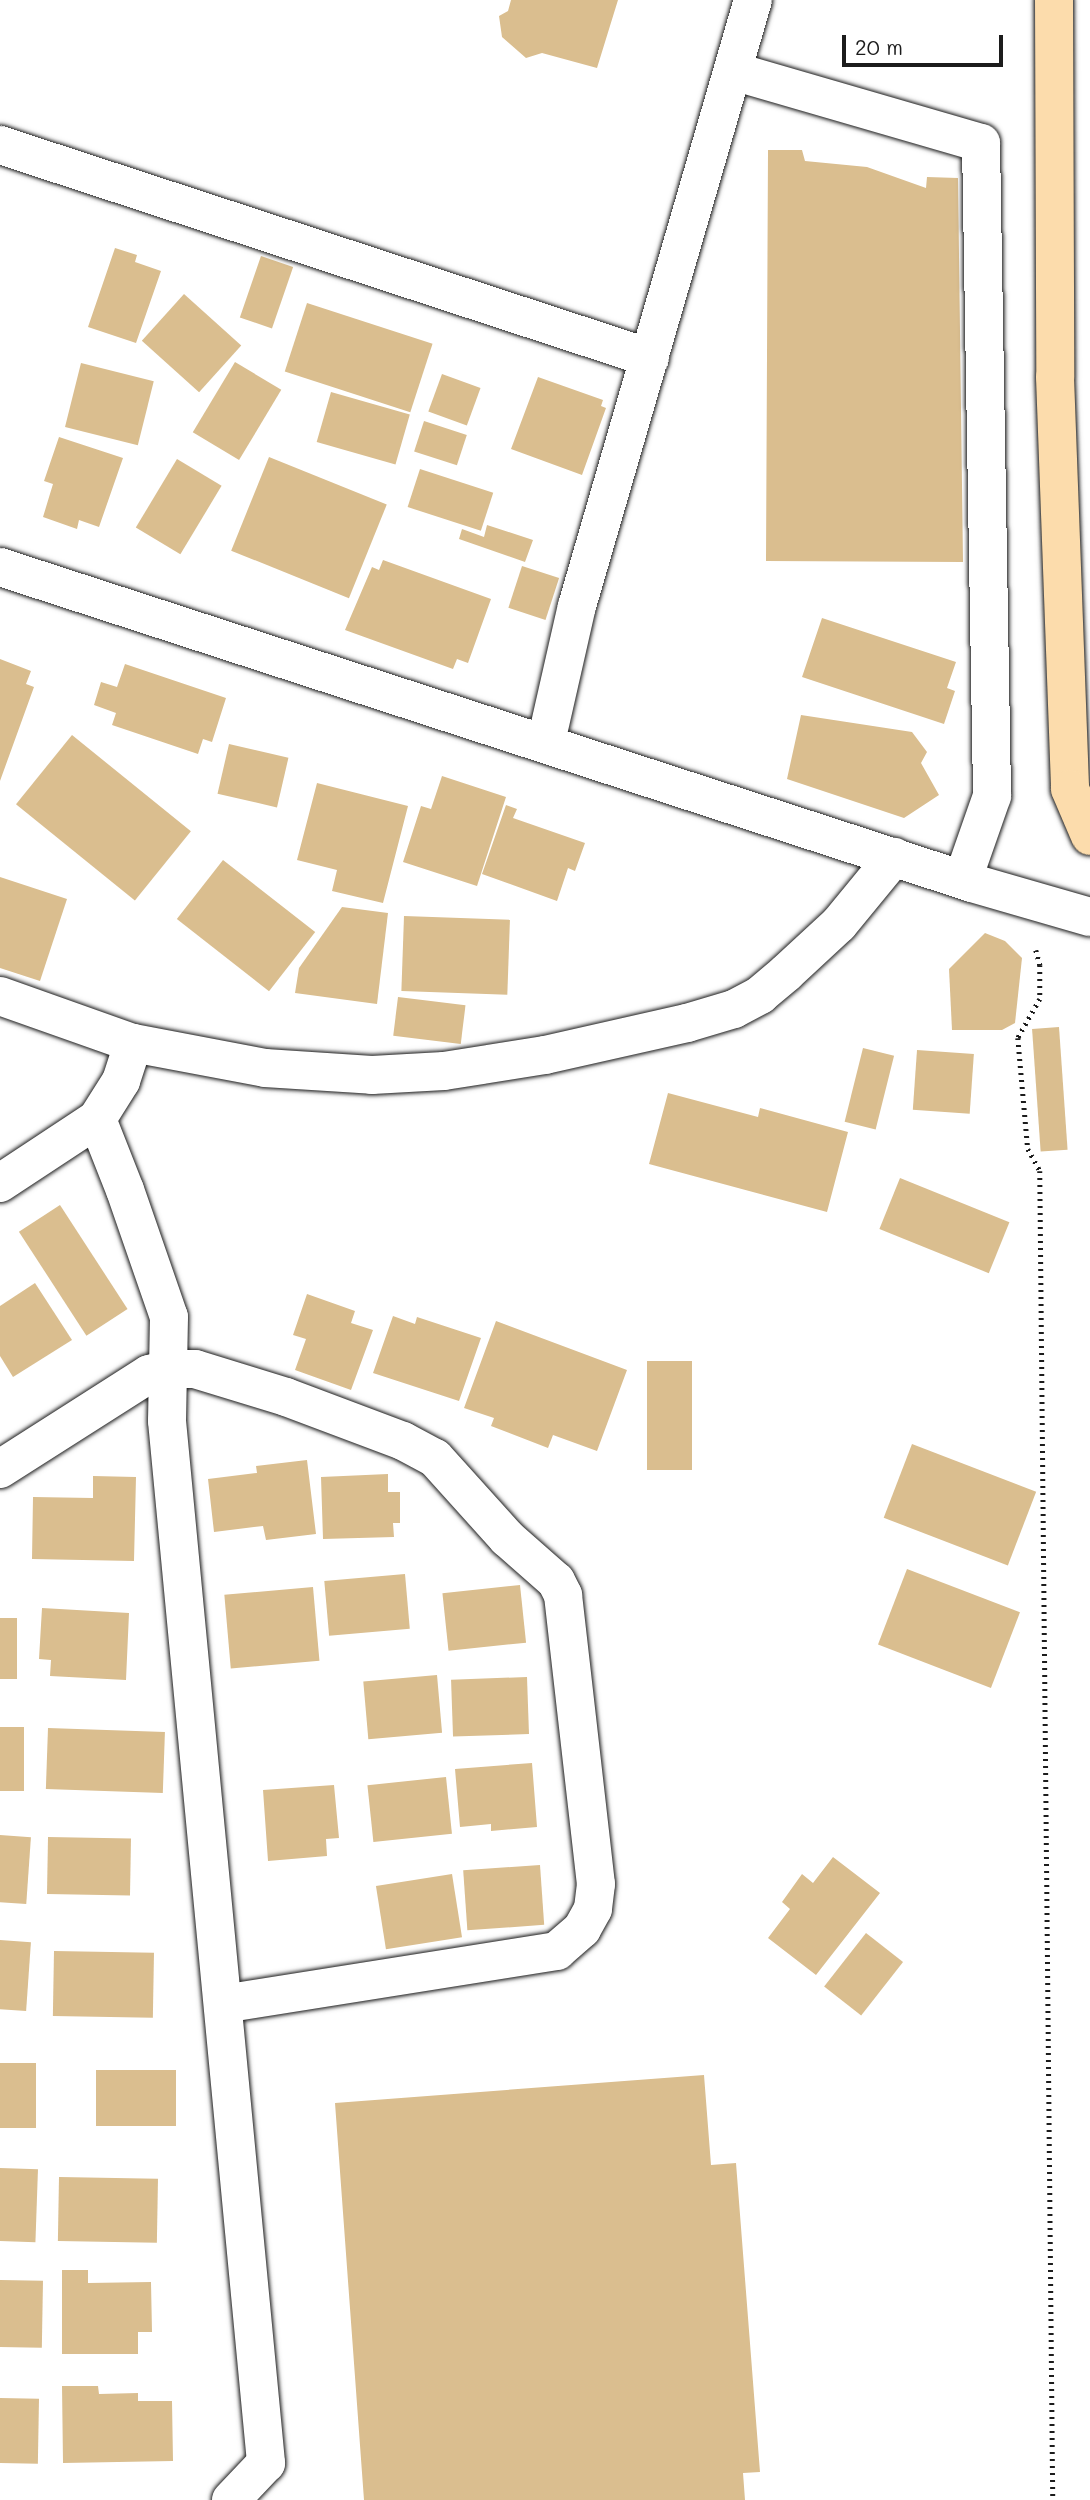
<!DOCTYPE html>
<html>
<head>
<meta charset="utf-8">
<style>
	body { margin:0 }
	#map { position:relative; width:1090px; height:2500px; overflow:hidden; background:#fff; font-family:Mali,sans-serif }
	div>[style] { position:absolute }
	.building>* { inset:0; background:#dabe8f; transform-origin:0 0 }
	.path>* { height:4.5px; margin-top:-2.25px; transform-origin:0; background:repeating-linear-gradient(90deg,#1c1c1c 0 2px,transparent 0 7px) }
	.roads { filter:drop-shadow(0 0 2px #1c1c1c) drop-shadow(0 0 2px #1c1c1c) }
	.minor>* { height:38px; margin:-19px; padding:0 19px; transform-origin:19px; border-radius:19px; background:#fff }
	.tertiary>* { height:38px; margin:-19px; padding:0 19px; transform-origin:19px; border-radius:19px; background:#fff }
	.trunk>* { height:38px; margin:-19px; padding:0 19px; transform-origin:19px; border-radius:19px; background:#fcdcac }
	span { translate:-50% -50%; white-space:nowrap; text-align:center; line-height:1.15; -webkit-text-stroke:5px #fff; paint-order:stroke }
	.scale { position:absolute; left:842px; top:35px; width:161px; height:32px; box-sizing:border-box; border:4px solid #1c1c1c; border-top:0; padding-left:9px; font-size:21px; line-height:24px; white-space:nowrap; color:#1c1c1c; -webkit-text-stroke:5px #fff; paint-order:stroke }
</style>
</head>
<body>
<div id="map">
	<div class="building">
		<i style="clip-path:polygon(511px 0,618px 0,597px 68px,542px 53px,526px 58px,502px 37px,499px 16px,508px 11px)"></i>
		<i style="clip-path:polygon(768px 150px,802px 150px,805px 161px,867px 167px,926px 188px,927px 177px,958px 178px,963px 562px,766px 561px)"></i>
		<i style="clip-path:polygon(115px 248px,137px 255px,135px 262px,161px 271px,136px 343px,88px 327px)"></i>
		<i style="left:261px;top:256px;width:34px;height:65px;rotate:19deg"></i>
		<i style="left:184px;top:294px;width:77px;height:63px;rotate:42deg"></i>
		<i style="left:307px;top:303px;width:132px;height:72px;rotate:18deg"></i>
		<i style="left:235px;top:362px;width:54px;height:82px;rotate:31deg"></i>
		<i style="left:81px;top:363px;width:75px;height:66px;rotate:14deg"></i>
		<i style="left:442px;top:374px;width:41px;height:40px;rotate:20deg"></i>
		<i style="clip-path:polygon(538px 377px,603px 400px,601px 406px,606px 408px,582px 475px,511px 449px)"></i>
		<i style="left:331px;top:392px;width:82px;height:52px;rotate:16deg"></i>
		<i style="left:424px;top:421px;width:45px;height:32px;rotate:18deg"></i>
		<i style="clip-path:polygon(59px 437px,123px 458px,99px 527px,79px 520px,77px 529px,43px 517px,53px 484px,44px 481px)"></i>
		<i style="left:269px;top:457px;width:127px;height:101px;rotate:22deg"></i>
		<i style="left:177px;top:459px;width:52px;height:80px;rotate:31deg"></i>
		<i style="left:420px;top:469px;width:77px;height:40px;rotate:18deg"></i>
		<i style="clip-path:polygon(487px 525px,533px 540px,525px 562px,459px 539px,462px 529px,484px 537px)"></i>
		<i style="clip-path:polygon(383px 560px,491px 599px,468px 663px,457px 659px,453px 669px,345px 630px,372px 567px,379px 570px)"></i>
		<i style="left:522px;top:566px;width:39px;height:44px;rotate:18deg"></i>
		<i style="clip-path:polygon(822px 618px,956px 662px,947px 688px,955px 691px,944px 724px,802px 677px)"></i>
		<i style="clip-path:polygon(0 659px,31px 671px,26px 684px,34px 687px,0 781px)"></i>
		<i style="clip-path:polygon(125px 664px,226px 698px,212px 742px,203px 739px,198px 754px,112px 725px,116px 713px,94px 705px,101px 682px,117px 687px)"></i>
		<i style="clip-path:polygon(801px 715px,912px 732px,927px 752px,921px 763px,939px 795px,904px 818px,787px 779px)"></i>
		<i style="left:72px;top:735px;width:153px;height:89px;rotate:39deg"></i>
		<i style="left:229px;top:744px;width:61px;height:51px;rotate:13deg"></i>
		<i style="clip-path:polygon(442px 776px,506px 797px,477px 886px,403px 862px,421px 806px,431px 809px)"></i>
		<i style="clip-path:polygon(317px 783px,408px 806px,383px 903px,332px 891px,337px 870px,297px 860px)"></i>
		<i style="clip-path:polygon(506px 805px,517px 809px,513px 818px,585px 843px,575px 871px,568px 868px,557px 901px,482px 874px)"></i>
		<i style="left:223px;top:860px;width:117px;height:75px;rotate:38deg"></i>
		<i style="clip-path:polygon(0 877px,67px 899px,40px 981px,0 968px)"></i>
		<i style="clip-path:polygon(342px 907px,388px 913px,377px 1004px,295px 993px,299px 968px)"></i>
		<i style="left:404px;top:916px;width:106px;height:75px;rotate:2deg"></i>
		<i style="clip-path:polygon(985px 933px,1005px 941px,1022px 958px,1015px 1023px,1002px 1030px,952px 1030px,949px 969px)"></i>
		<i style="left:398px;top:997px;width:68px;height:39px;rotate:7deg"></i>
		<i style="left:1059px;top:1027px;width:123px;height:27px;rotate:86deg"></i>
		<i style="left:863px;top:1048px;width:32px;height:76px;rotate:14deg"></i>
		<i style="left:917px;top:1050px;width:57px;height:60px;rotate:4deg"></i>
		<i style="clip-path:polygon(668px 1093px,758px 1117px,760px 1108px,848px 1132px,827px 1212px,649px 1164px)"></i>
		<i style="left:900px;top:1178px;width:118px;height:55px;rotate:22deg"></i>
		<i style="left:60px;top:1205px;width:124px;height:49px;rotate:57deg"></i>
		<i style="clip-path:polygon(35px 1283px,72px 1340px,13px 1377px,0 1356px,0 1306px)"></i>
		<i style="clip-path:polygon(307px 1294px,355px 1311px,351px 1323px,373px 1330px,351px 1390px,295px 1370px,306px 1339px,293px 1335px)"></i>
		<i style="clip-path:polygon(393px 1316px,415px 1324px,417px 1317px,481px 1338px,459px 1401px,373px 1373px)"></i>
		<i style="clip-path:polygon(496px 1321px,627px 1370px,597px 1451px,553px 1435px,548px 1448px,491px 1426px,494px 1418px,464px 1408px)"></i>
		<i style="left:647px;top:1361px;width:45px;height:109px"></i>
		<i style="left:912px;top:1444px;width:133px;height:79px;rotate:21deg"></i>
		<i style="clip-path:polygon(307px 1460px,316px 1534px,266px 1540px,263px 1526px,214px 1532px,208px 1479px,257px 1473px,256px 1466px)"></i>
		<i style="clip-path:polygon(388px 1474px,388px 1492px,400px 1492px,400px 1523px,393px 1523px,394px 1537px,323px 1539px,321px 1477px)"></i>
		<i style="clip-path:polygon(93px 1476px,136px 1477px,134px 1561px,32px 1559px,33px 1497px,93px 1498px)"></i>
		<i style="left:907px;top:1569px;width:121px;height:81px;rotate:21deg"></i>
		<i style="left:405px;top:1574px;width:55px;height:81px;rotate:85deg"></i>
		<i style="left:520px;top:1585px;width:58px;height:78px;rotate:84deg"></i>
		<i style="left:313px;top:1587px;width:74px;height:89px;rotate:85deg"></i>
		<i style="clip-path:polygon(42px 1608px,129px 1613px,126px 1680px,50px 1676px,51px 1660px,39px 1659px)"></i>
		<i style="left:0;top:1618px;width:17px;height:61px"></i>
		<i style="left:437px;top:1675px;width:58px;height:74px;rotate:85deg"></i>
		<i style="left:527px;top:1677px;width:57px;height:76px;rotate:88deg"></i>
		<i style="left:0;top:1727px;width:24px;height:64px"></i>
		<i style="left:48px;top:1728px;width:117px;height:61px;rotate:2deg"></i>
		<i style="clip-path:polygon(532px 1763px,537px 1827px,491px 1831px,491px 1824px,460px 1827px,455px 1769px)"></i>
		<i style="left:446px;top:1777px;width:57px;height:79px;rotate:84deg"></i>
		<i style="clip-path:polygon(334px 1785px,339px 1838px,326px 1839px,327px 1856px,268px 1861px,263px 1790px)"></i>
		<i style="left:0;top:1835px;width:31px;height:67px;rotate:4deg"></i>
		<i style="left:48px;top:1837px;width:83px;height:57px;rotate:1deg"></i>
		<i style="clip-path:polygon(833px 1857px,880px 1893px,816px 1975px,768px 1938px,790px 1909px,782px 1902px,802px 1874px,813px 1883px)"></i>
		<i style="left:540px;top:1865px;width:60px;height:77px;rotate:86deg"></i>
		<i style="left:452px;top:1874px;width:64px;height:77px;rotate:81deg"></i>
		<i style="left:866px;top:1933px;width:47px;height:68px;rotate:38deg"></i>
		<i style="left:0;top:1940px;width:31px;height:69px;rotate:4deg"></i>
		<i style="left:54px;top:1951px;width:100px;height:65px;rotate:1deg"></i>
		<i style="left:0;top:2063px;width:36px;height:65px"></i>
		<i style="left:96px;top:2070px;width:80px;height:56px"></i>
		<i style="clip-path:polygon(704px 2075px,711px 2165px,736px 2163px,760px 2472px,743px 2473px,745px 2500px,364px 2500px,335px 2103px)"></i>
		<i style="left:0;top:2168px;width:38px;height:73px;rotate:2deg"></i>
		<i style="left:59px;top:2177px;width:99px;height:64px;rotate:1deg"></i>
		<i style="clip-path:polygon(62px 2270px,88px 2270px,88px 2283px,151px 2282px,152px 2332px,138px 2332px,138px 2354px,62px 2354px)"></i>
		<i style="left:0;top:2280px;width:43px;height:67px;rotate:1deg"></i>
		<i style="clip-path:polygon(62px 2386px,98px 2386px,99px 2394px,138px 2393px,138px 2401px,172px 2401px,173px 2461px,63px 2463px)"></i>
		<i style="left:0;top:2398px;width:39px;height:65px;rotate:1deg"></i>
	</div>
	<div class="path">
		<i style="left:1036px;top:950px;width:16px;rotate:75deg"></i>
		<i style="left:1040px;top:965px;width:34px;rotate:90deg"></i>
		<i style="left:1040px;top:999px;width:45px;rotate:119.4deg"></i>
		<i style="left:1018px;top:1038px;width:111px;rotate:84.9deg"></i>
		<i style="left:1028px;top:1149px;width:25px;rotate:61deg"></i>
		<i style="left:1040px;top:1171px;width:1329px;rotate:89.44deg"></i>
	</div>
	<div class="roads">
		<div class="minor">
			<i style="left:733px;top:71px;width:258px;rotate:16.2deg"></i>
			<i style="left:981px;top:143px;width:653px;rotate:89.03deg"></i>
			<i style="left:992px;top:796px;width:88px;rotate:109.3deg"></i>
			<i style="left:0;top:145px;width:684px;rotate:18.14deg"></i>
			<i style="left:546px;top:742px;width:139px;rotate:-77.2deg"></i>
			<i style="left:577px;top:606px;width:631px;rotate:-73.81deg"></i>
			<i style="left:0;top:996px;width:141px;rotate:19.5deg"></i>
			<i style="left:133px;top:1043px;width:134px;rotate:10.7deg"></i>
			<i style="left:265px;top:1068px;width:107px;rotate:3.7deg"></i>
			<i style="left:372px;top:1075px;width:72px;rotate:-3.2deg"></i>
			<i style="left:444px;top:1071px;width:102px;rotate:-9deg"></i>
			<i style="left:545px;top:1055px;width:146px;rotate:-12.7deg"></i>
			<i style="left:687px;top:1023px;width:49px;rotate:-16.6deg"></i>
			<i style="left:734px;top:1009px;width:30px;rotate:-28deg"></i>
			<i style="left:760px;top:995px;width:34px;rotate:-40deg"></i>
			<i style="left:786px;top:973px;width:72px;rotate:-42.8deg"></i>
			<i style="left:839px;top:924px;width:87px;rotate:-50.6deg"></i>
			<i style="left:97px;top:1119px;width:76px;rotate:68.5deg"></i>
			<i style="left:125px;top:1190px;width:134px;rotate:70.9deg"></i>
			<i style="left:169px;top:1317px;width:104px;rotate:91.1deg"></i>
			<i style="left:167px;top:1421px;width:1047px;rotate:84.57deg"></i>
			<i style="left:266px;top:2463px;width:51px;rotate:133.4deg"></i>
			<i style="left:0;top:1183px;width:116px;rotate:-33.4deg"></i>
			<i style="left:97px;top:1119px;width:45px;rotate:-57.7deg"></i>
			<i style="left:121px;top:1081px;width:40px;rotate:-72deg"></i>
			<i style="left:0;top:1469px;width:177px;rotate:-32.5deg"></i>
			<i style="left:149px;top:1374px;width:20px;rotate:-15deg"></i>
			<i style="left:168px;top:1369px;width:27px"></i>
			<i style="left:195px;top:1369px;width:95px;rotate:17.1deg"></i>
			<i style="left:286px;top:1397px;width:125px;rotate:20.6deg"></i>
			<i style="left:403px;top:1441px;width:36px;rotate:28deg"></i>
			<i style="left:435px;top:1458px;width:108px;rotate:48deg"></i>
			<i style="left:507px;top:1538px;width:65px;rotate:41.3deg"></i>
			<i style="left:556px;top:1581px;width:16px;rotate:63deg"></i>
			<i style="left:563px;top:1595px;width:291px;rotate:83.5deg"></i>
			<i style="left:596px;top:1884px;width:25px;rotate:97deg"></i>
			<i style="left:593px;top:1909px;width:23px;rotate:119deg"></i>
			<i style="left:582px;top:1929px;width:33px;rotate:139deg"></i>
			<i style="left:557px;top:1951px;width:337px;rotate:171deg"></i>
		</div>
		<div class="tertiary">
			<i style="left:0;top:567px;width:1022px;rotate:18.01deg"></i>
			<i style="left:972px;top:883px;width:123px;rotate:16.1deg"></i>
		</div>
		<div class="trunk">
			<i style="left:1054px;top:0;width:377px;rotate:89.8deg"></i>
			<i style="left:1055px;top:377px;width:412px;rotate:87.9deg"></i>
			<i style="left:1070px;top:789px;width:51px;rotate:66.9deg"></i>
		</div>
	</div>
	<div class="scale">20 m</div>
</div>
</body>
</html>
